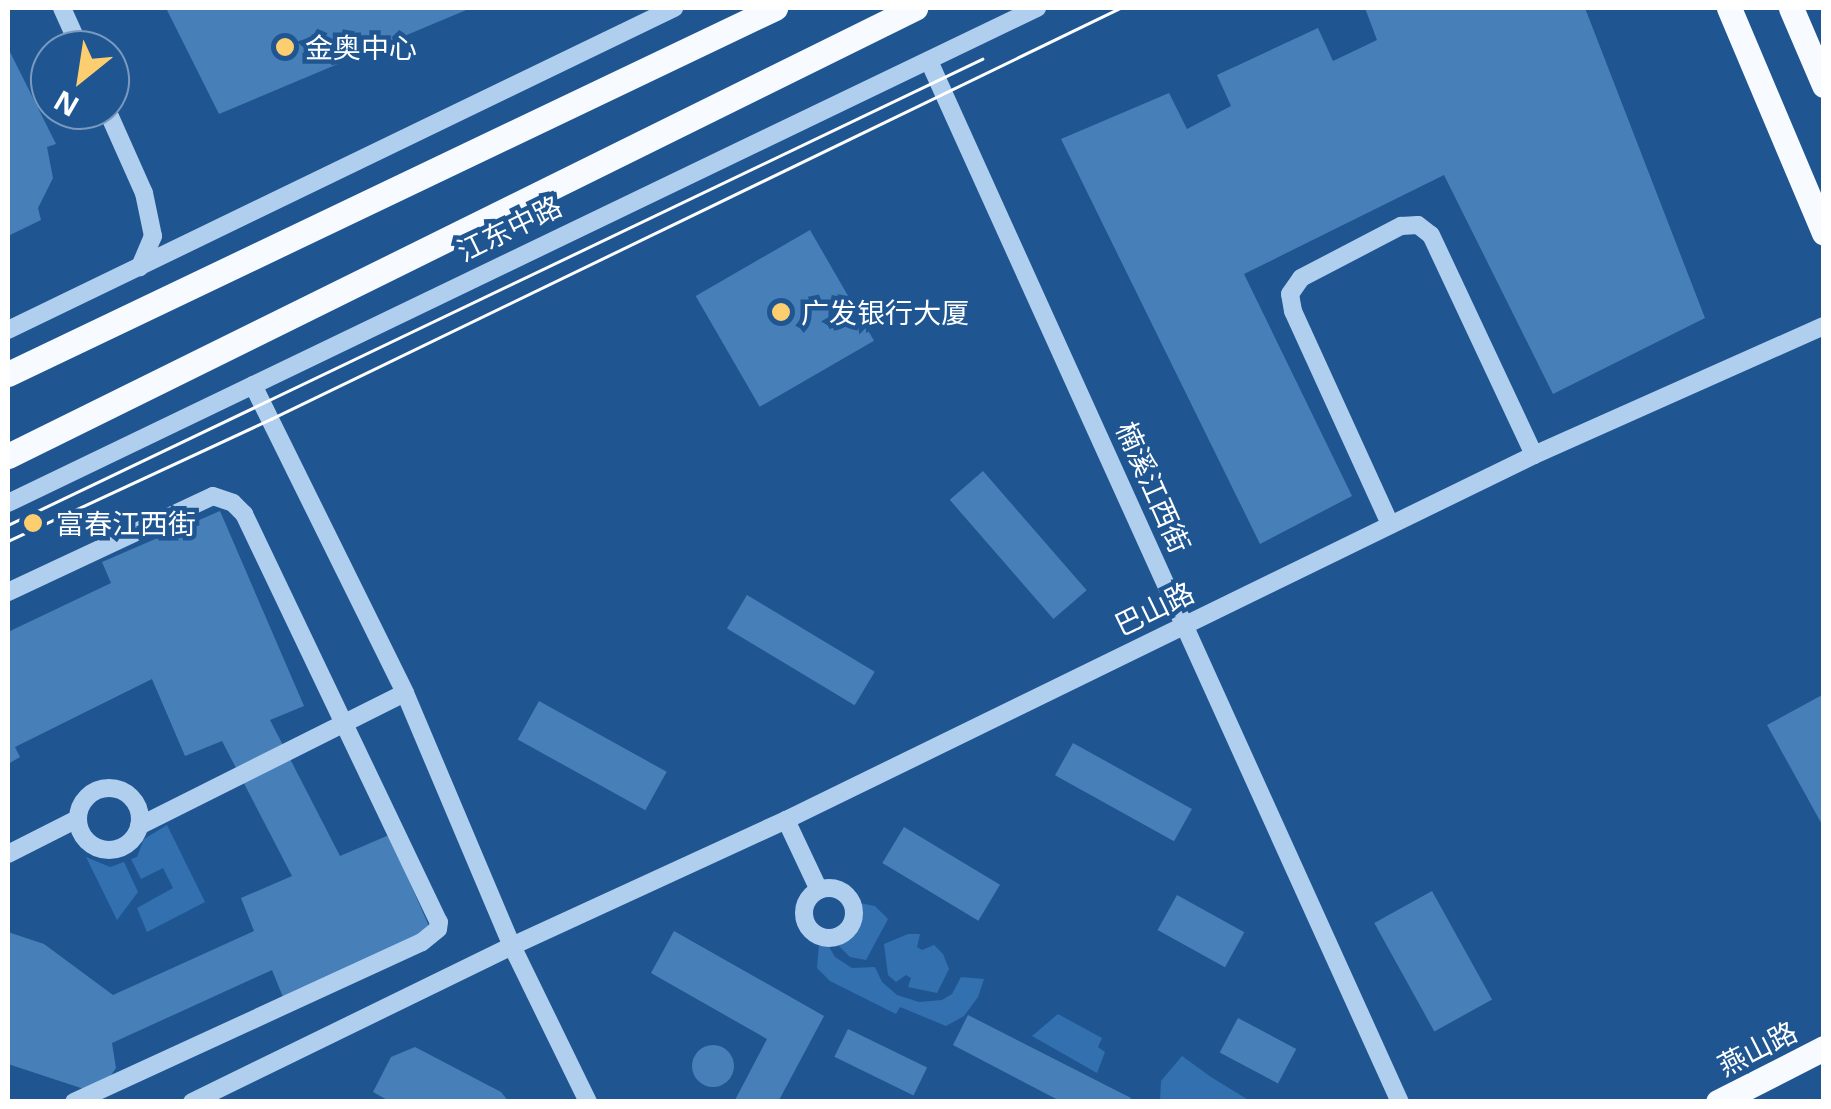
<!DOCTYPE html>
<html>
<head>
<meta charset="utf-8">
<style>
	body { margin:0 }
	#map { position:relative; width:1831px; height:1109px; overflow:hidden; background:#1f5692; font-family:"Noto Sans","Noto Sans SC",sans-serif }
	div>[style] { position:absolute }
	.green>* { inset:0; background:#3270b0 }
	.building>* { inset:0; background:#477fb9; transform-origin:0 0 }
	.round { border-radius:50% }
	.minor>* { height:18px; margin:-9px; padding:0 9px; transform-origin:9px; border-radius:9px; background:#b0cfee }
	.minor>.ring { margin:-9px; padding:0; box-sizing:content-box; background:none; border:18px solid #b0cfee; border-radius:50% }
	.major>* { height:25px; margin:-12.5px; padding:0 12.5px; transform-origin:12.5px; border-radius:12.5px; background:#f7fbff }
	.tram>* { height:2.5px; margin:-1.25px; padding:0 1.25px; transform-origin:1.25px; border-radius:1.25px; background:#fff }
	.dots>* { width:28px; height:28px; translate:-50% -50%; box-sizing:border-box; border:5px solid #1f5692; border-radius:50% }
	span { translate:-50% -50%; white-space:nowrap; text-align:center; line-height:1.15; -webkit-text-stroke:9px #1f5692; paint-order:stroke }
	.poi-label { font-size:28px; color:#fff }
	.left { translate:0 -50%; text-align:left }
	.street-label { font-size:28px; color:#fff }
	.frame { position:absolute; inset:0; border:10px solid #fff; pointer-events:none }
	.north { position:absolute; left:30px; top:30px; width:100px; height:100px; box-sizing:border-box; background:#1f5692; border:2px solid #799abe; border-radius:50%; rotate:210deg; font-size:28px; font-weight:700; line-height:40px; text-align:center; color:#fff }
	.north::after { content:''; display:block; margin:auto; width:35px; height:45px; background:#fcce70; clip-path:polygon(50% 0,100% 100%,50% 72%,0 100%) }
</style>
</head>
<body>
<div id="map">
	<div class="green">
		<i style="clip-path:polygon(167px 825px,205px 902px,147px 932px,137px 908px,173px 888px,163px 868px,141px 879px,131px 859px,137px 857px,144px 839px)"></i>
		<i style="clip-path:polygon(86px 857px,110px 867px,124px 862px,138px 892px,117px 920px)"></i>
		<i style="clip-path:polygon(859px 903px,875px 906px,888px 919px,866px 960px,850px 957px,838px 945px,860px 925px)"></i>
		<i style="clip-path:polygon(908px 934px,920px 934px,917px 947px,922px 950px,934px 945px,943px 954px,949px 969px,937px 993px,908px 987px,911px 978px,906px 975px,896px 982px,888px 975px,884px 944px)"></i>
		<i style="clip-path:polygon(819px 944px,828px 945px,835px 957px,852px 968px,875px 967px,882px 982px,897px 995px,919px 1002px,942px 1000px,952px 994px,961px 977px,984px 979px,978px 997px,964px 1016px,946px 1026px,900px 1007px,896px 1014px,830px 981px,817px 968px)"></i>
		<i style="clip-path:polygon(1058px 1014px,1102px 1038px,1098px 1047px,1105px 1052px,1097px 1073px,1032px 1036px)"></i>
		<i style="clip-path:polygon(1182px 1056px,1211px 1077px,1250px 1101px,1160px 1101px,1161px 1081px)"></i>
	</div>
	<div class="building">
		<i style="clip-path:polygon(166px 8px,471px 8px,219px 114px)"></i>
		<i style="clip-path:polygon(1365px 8px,1585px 8px,1705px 318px,1553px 394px,1444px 175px,1244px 274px,1352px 496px,1260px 544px,1061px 139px,1169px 93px,1187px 129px,1231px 106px,1217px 75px,1318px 28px,1333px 61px,1377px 40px)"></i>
		<i style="clip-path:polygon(8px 48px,56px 144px,47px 147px,53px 178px,38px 208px,41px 220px,8px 236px)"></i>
		<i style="left:810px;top:230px;width:128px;height:132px;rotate:60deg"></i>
		<i style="left:983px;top:471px;width:158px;height:44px;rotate:49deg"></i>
		<i style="clip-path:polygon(220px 511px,304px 706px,270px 720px,340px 856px,389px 835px,432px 933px,283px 997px,272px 970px,112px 1043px,116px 1068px,105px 1084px,90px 1091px,8px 1064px,8px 932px,44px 944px,113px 995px,254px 931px,241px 898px,292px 876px,222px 741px,185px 756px,152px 679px,15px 747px,20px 757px,8px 764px,8px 632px,111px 583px,102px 562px)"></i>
		<i style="left:747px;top:595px;width:149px;height:39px;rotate:31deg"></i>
		<i style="clip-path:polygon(1824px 694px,1824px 828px,1767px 725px)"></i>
		<i style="left:539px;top:701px;width:146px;height:44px;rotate:29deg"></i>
		<i style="left:1073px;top:743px;width:136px;height:37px;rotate:29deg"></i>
		<i style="left:904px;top:827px;width:112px;height:42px;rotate:31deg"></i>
		<i style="left:1432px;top:891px;width:124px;height:66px;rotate:61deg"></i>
		<i style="left:1177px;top:895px;width:77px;height:40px;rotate:29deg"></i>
		<i style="clip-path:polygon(674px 931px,824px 1016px,778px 1102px,734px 1102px,767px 1039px,651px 973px)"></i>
		<i style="clip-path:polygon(968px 1015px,1131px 1098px,1129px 1102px,1062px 1102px,953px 1045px)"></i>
		<i style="left:1238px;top:1018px;width:66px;height:39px;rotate:28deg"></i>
		<i style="left:848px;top:1029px;width:88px;height:31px;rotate:26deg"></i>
		<i class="round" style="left:692px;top:1045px;width:42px;height:42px"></i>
		<i style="clip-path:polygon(415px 1047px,501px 1092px,509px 1102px,391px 1102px,373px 1092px,391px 1057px)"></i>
	</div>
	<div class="minor">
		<i style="left:62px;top:8px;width:46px;rotate:65.7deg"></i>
		<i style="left:929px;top:61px;width:1143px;rotate:65.66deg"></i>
		<i style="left:107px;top:110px;width:91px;rotate:66deg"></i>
		<i style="left:144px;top:193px;width:44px;rotate:78.2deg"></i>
		<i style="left:153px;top:236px;width:34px;rotate:113deg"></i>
		<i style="left:8px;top:330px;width:740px;rotate:-25.8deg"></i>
		<i style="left:253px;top:385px;width:343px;rotate:63.7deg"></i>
		<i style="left:405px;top:693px;width:275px;rotate:67.1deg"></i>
		<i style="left:512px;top:946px;width:174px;rotate:64deg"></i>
		<i style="left:8px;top:503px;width:1142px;rotate:-25.69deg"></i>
		<i style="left:1390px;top:524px;width:234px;rotate:-114.5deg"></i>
		<i style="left:1293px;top:311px;width:17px;rotate:-100deg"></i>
		<i style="left:1290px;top:294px;width:19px;rotate:-55deg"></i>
		<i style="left:1301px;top:278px;width:113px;rotate:-27.5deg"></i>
		<i style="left:1401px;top:226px;width:17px;rotate:-3deg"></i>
		<i style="left:1418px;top:225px;width:16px;rotate:38deg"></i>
		<i style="left:1431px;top:235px;width:243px;rotate:64.9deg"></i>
		<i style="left:8px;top:592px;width:226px;rotate:-25.1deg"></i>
		<i style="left:213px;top:496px;width:21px;rotate:19deg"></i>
		<i style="left:233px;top:503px;width:16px;rotate:45deg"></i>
		<i style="left:244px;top:514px;width:452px;rotate:64.5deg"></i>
		<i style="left:439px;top:922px;width:7px;rotate:98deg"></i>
		<i style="left:438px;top:929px;width:21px;rotate:141deg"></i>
		<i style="left:422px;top:942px;width:383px;rotate:155.3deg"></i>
		<i class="ring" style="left:78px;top:788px;width:44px;height:44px"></i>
		<i style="left:786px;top:820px;width:77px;rotate:64.8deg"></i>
		<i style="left:139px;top:826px;width:297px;rotate:-26.6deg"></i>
		<i style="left:8px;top:854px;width:77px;rotate:-26.9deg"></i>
		<i class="ring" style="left:804px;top:888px;width:32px;height:32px"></i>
		<i style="left:192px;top:1102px;width:356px;rotate:-26deg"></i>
		<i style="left:512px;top:946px;width:302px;rotate:-24.7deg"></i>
		<i style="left:786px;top:820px;width:832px;rotate:-26.01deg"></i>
		<i style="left:1534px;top:455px;width:317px;rotate:-24deg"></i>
	</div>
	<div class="major">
		<i style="left:1729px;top:8px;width:244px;rotate:67.1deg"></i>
		<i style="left:1791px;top:8px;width:84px;rotate:66.8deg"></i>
		<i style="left:8px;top:374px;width:850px;rotate:-25.51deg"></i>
		<i style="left:8px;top:456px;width:1012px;rotate:-26.29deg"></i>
		<i style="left:1718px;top:1102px;width:119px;rotate:-27deg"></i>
	</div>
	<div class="tram">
		<i style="left:8px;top:525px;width:1080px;rotate:-25.57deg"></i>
		<i style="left:8px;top:541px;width:290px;rotate:-24.9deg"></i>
		<i style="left:271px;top:419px;width:943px;rotate:-25.83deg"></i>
	</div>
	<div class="dots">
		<i style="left:285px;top:47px;background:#fcce70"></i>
		<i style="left:781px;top:312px;background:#fcce70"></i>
		<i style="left:33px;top:523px;background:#fcce70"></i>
	</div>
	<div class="poi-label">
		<span class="left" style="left:305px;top:47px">金奥中心</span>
		<span class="left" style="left:801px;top:312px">广发银行大厦</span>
		<span class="left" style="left:56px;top:523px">富春江西街</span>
	</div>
	<div class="street-label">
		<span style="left:509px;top:228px;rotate:-26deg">江东中路</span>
		<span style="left:1154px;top:487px;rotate:66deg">楠溪江西街</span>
		<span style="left:1154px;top:608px;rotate:-26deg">巴山路</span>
		<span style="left:1757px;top:1048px;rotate:-27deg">燕山路</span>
	</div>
	<div class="frame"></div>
	<div class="north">N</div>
</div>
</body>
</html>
